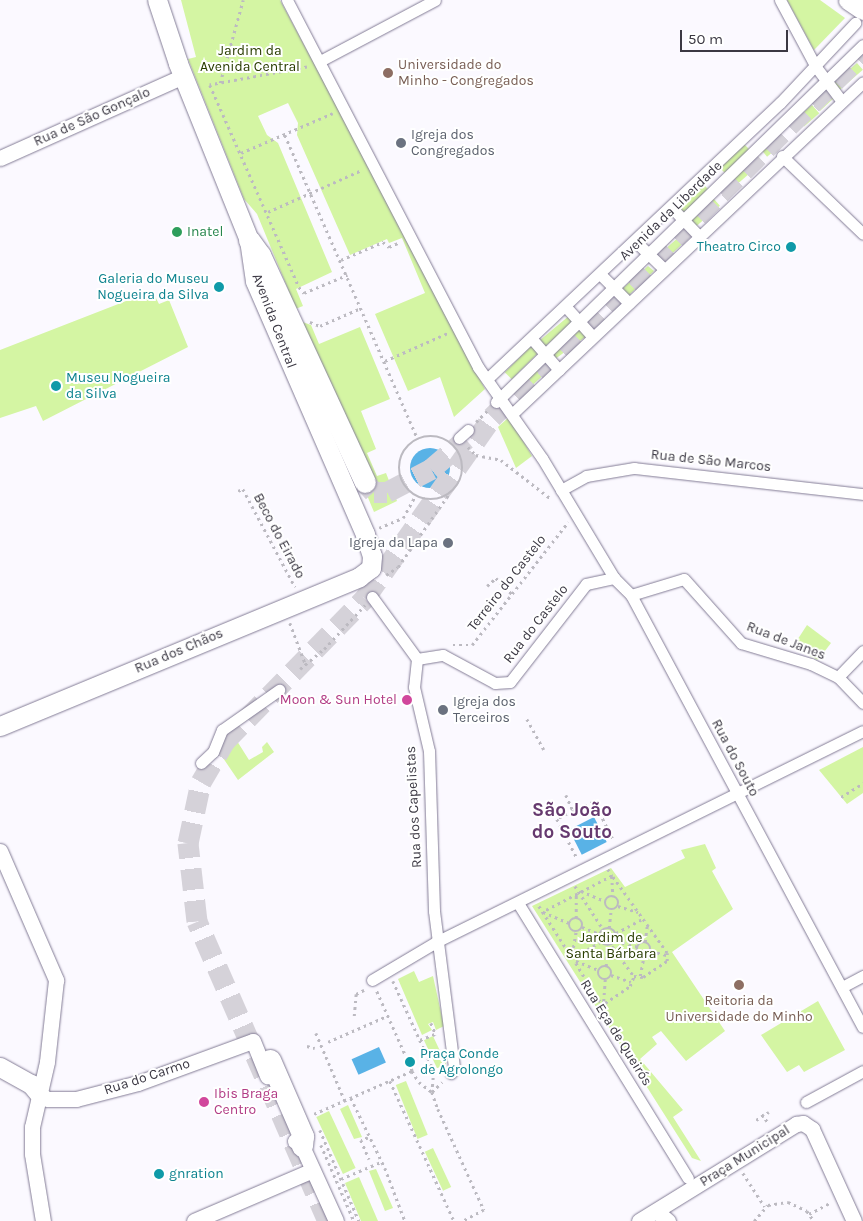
<!DOCTYPE html>
<html>
<head>
<meta charset="utf-8">
<style>
	body { margin:0 }
	#map { position:relative; width:863px; height:1221px; overflow:hidden; background:#fbf9ff; font-family:Karla,sans-serif }
	div>[style] { position:absolute }
	.green>* { inset:0; background:#d4f5a3; transform-origin:0 0 }
	.water>* { inset:0; background:#59b2e6; transform-origin:0 0 }
	.round { border-radius:50% }
	.secondary-tunnel>* { height:21px; margin-top:-10.5px; transform-origin:0; background:repeating-linear-gradient(90deg,#d5d2d9 0 21px,transparent 0 32px) }
	.path>* { height:2.5px; margin-top:-1.25px; transform-origin:0; background:repeating-linear-gradient(90deg,#bcbac1 0 2.5px,transparent 0 6.5px) }
	.path>.ring { margin:-1.25px; padding:0; box-sizing:content-box; background:none; border:2.5px solid #bcbac1; border-radius:50% }
	.roads { filter:drop-shadow(0 0 1px #837c96) drop-shadow(0 0 1px #837c96) }
	.pedestrian>* { height:11px; margin:-5.5px; padding:0 5.5px; transform-origin:5.5px; border-radius:5.5px; background:#fff }
	.minor>* { height:15px; margin:-7.5px; padding:0 7.5px; transform-origin:7.5px; border-radius:7.5px; background:#fff }
	.tertiary>* { height:19px; margin:-9.5px; padding:0 9.5px; transform-origin:9.5px; border-radius:9.5px; background:#fff }
	.secondary>* { height:21px; margin:-10.5px; padding:0 10.5px; transform-origin:10.5px; border-radius:10.5px; background:#fff }
	.dots>* { width:14px; height:14px; translate:-50% -50%; box-sizing:border-box; border:2px solid #fff; border-radius:50% }
	span { translate:-50% -50%; white-space:nowrap; text-align:center; line-height:1.15; -webkit-text-stroke:4px #fff; paint-order:stroke }
	.park-label { font-size:14px; color:#293c00 }
	.education-label { font-size:14px; color:#785e54 }
	.left { translate:0 -50%; text-align:left }
	.street-label { font-size:14px; color:#3b3843 }
	.worship-label { font-size:14px; color:#5b616d }
	.right { translate:-100% -50%; text-align:right }
	.leisure-label { font-size:14px; color:#27864d }
	.culture-label { font-size:14px; color:#0d838f }
	.hotel-label { font-size:14px; color:#b23c85 }
	.district-label { font-size:19px; color:#663a6f; font-weight:700 }
	.scale { position:absolute; left:680px; top:30px; width:108px; height:22px; box-sizing:border-box; border:2px solid #3b3843; border-top:0; padding-left:6px; font-size:15px; line-height:18px; white-space:nowrap; color:#3b3843; -webkit-text-stroke:4px #fff; paint-order:stroke }
</style>
</head>
<body>
<div id="map">
	<div class="green">
		<i style="clip-path:polygon(181px 0,280px 0,402px 227px,485px 389px,454px 417px,440px 377px,408px 391px,375px 314px,425px 293px,402px 238px,389px 243px,387px 239px,350px 255px,297px 135px,298px 123px,288px 103px,258px 116px,267px 135px,278px 143px,332px 272px,296px 289px,303px 306px,293px 310px,297px 320px,311px 325px,319px 344px,360px 327px,390px 399px,361px 411px,376px 449px,367px 453px,377px 476px,386px 473px,397px 501px,374px 512px,282px 292px,288px 289px,257px 214px,244px 199px,188px 59px,196px 57px)"></i>
		<i style="clip-path:polygon(787px 0,820px 0,845px 18px,814px 50px)"></i>
		<i style="left:857px;top:63px;width:9px;height:33px;rotate:49deg"></i>
		<i style="clip-path:polygon(829px 93px,834px 98px,820px 111px,814px 104px)"></i>
		<i style="left:812px;top:105px;width:11px;height:20px;rotate:49deg"></i>
		<i style="left:778px;top:137px;width:8px;height:21px;rotate:50deg"></i>
		<i style="left:744px;top:144px;width:8px;height:34px;rotate:45deg"></i>
		<i style="left:757px;top:155px;width:9px;height:33px;rotate:49deg"></i>
		<i style="left:703px;top:184px;width:7px;height:35px;rotate:45deg"></i>
		<i style="left:714px;top:199px;width:9px;height:34px;rotate:49deg"></i>
		<i style="clip-path:polygon(687px 230px,692px 235px,662px 263px,656px 257px)"></i>
		<i style="clip-path:polygon(648px 266px,654px 271px,629px 295px,622px 289px)"></i>
		<i style="clip-path:polygon(154px 294px,159px 304px,169px 300px,188px 347px,43px 421px,36px 406px,0 418px,0 350px,126px 301px)"></i>
		<i style="left:570px;top:315px;width:8px;height:40px;rotate:50deg"></i>
		<i style="left:581px;top:329px;width:9px;height:41px;rotate:54deg"></i>
		<i style="left:533px;top:344px;width:10px;height:40px;rotate:45deg"></i>
		<i style="clip-path:polygon(547px 360px,553px 366px,522px 395px,516px 387px)"></i>
		<i style="clip-path:polygon(509px 417px,532px 456px,516px 468px,498px 427px)"></i>
		<i style="clip-path:polygon(807px 625px,831px 643px,818px 660px,792px 648px)"></i>
		<i style="clip-path:polygon(237px 741px,249px 760px,263px 752px,262px 747px,267px 742px,274px 752px,238px 780px,221px 755px)"></i>
		<i style="clip-path:polygon(863px 747px,863px 793px,847px 804px,819px 770px)"></i>
		<i style="clip-path:polygon(705px 844px,716px 868px,712px 871px,733px 909px,672px 952px,725px 1031px,686px 1061px,661px 1031px,652px 1037px,657px 1044px,640px 1059px,683px 1110px,673px 1117px,701px 1161px,692px 1158px,532px 906px,611px 868px,625px 887px,685px 858px,681px 850px)"></i>
		<i style="clip-path:polygon(414px 971px,419px 982px,433px 976px,444px 1026px,436px 1030px,433px 1022px,428px 1024px,432px 1030px,422px 1035px,398px 979px)"></i>
		<i style="clip-path:polygon(818px 1001px,845px 1050px,804px 1072px,799px 1065px,787px 1072px,761px 1035px)"></i>
		<i style="left:433px;top:1036px;width:31px;height:10px;rotate:65deg"></i>
		<i style="left:406px;top:1081px;width:58px;height:11px;rotate:68deg"></i>
		<i style="clip-path:polygon(348px 1105px,362px 1137px,354px 1139px,340px 1109px)"></i>
		<i style="left:329px;top:1111px;width:63px;height:14px;rotate:65deg"></i>
		<i style="left:433px;top:1148px;width:43px;height:9px;rotate:65deg"></i>
		<i style="clip-path:polygon(376px 1169px,393px 1208px,385px 1211px,369px 1171px)"></i>
		<i style="clip-path:polygon(359px 1177px,378px 1221px,361px 1221px,345px 1183px)"></i>
	</div>
	<div class="water">
		<i class="round" style="left:410px;top:448px;width:40px;height:40px"></i>
		<i style="left:594px;top:817px;width:28px;height:28px;rotate:63deg"></i>
		<i style="left:379px;top:1047px;width:17px;height:30px;rotate:66deg"></i>
	</div>
	<div class="secondary-tunnel">
		<i style="left:365px;top:482px;width:13px;rotate:48deg"></i>
		<i style="left:374px;top:492px;width:13px"></i>
		<i style="left:387px;top:492px;width:50px;rotate:-27.6deg"></i>
		<i style="left:431px;top:469px;width:46px;rotate:-40.6deg"></i>
		<i style="left:328px;top:1221px;width:327px;rotate:-113.6deg"></i>
		<i style="left:197px;top:921px;width:79px;rotate:-96.6deg"></i>
		<i style="left:188px;top:843px;width:62px;rotate:-78deg"></i>
		<i style="left:201px;top:782px;width:48px;rotate:-59.7deg"></i>
		<i style="left:225px;top:741px;width:200px;rotate:-45.6deg"></i>
		<i style="left:365px;top:598px;width:221px;rotate:-54.9deg"></i>
		<i style="left:492px;top:417px;width:520px;rotate:-44.45deg"></i>
	</div>
	<div class="path">
		<i style="left:307px;top:67px;width:99px;rotate:169.5deg"></i>
		<i style="left:210px;top:85px;width:221px;rotate:66.2deg"></i>
		<i style="left:299px;top:287px;width:8px;rotate:50deg"></i>
		<i style="left:304px;top:293px;width:47px;rotate:-22.7deg"></i>
		<i style="left:220px;top:83px;width:86px;rotate:-74.5deg"></i>
		<i style="left:285px;top:135px;width:332px;rotate:66.4deg"></i>
		<i style="left:241px;top:153px;width:100px;rotate:-23.5deg"></i>
		<i style="left:268px;top:212px;width:103px;rotate:-24.1deg"></i>
		<i style="left:341px;top:260px;width:46px;rotate:-23.2deg"></i>
		<i style="left:383px;top:242px;width:8px;rotate:40deg"></i>
		<i style="left:389px;top:247px;width:12px;rotate:-24deg"></i>
		<i style="left:310px;top:322px;width:11px;rotate:22deg"></i>
		<i style="left:320px;top:326px;width:45px;rotate:-23.7deg"></i>
		<i style="left:385px;top:361px;width:69px;rotate:-24deg"></i>
		<i style="left:476px;top:422px;width:17px;rotate:-45deg"></i>
		<i class="ring" style="left:399px;top:436px;width:61.5px;height:61.5px"></i>
		<i style="left:468px;top:447px;width:11px;rotate:45deg"></i>
		<i style="left:476px;top:455px;width:25px;rotate:11deg"></i>
		<i style="left:501px;top:460px;width:62px;rotate:37.8deg"></i>
		<i style="left:238px;top:491px;width:5px;rotate:-22deg"></i>
		<i style="left:243px;top:489px;width:111px;rotate:62deg"></i>
		<i style="left:379px;top:528px;width:26px;rotate:-23deg"></i>
		<i style="left:403px;top:518px;width:25px;rotate:-61deg"></i>
		<i style="left:386px;top:575px;width:14px;rotate:-34deg"></i>
		<i style="left:398px;top:567px;width:89px;rotate:-55.1deg"></i>
		<i style="left:487px;top:586px;width:12px;rotate:-42deg"></i>
		<i style="left:496px;top:578px;width:23px;rotate:45deg"></i>
		<i style="left:290px;top:623px;width:43px;rotate:69.4deg"></i>
		<i style="left:453px;top:645px;width:19px"></i>
		<i style="left:472px;top:645px;width:156px;rotate:-52deg"></i>
		<i style="left:300px;top:669px;width:31px;rotate:-40deg"></i>
		<i style="left:324px;top:649px;width:60px;rotate:-47deg"></i>
		<i style="left:527px;top:719px;width:35px;rotate:61deg"></i>
		<i style="left:566px;top:795px;width:17px;rotate:66deg"></i>
		<i style="left:573px;top:811px;width:18px;rotate:153deg"></i>
		<i style="left:557px;top:819px;width:44px;rotate:62.9deg"></i>
		<i style="left:841px;top:797px;width:26px;rotate:-32deg"></i>
		<i style="left:573px;top:811px;width:23px;rotate:-25deg"></i>
		<i style="left:594px;top:801px;width:45px;rotate:63.4deg"></i>
		<i style="left:608px;top:869px;width:8px;rotate:60deg"></i>
		<i style="left:612px;top:876px;width:21px;rotate:87deg"></i>
		<i style="left:575px;top:886px;width:51px;rotate:56.9deg"></i>
		<i style="left:581px;top:891px;width:26px;rotate:23deg"></i>
		<i class="ring" style="left:605px;top:896px;width:11.5px;height:11.5px"></i>
		<i style="left:539px;top:906px;width:56px;rotate:57.4deg"></i>
		<i style="left:569px;top:953px;width:8px;rotate:23deg"></i>
		<i style="left:576px;top:956px;width:7px;rotate:90deg"></i>
		<i style="left:576px;top:963px;width:43px;rotate:59.3deg"></i>
		<i style="left:598px;top:1000px;width:8px;rotate:23deg"></i>
		<i style="left:605px;top:1003px;width:30px;rotate:-34deg"></i>
		<i style="left:630px;top:986px;width:11px;rotate:-68deg"></i>
		<i style="left:634px;top:976px;width:9px;rotate:6deg"></i>
		<i style="left:643px;top:977px;width:29px;rotate:-34deg"></i>
		<i style="left:667px;top:961px;width:8px;rotate:-90deg"></i>
		<i style="left:667px;top:953px;width:95px;rotate:-125.5deg"></i>
		<i style="left:612px;top:876px;width:78px;rotate:152.4deg"></i>
		<i style="left:618px;top:906px;width:21px;rotate:17deg"></i>
		<i style="left:543px;top:912px;width:28px;rotate:23deg"></i>
		<i style="left:576px;top:918px;width:25px;rotate:-90deg"></i>
		<i class="ring" style="left:569px;top:918px;width:11.5px;height:11.5px"></i>
		<i style="left:582px;top:927px;width:18px;rotate:22deg"></i>
		<i class="ring" style="left:599px;top:928px;width:15.5px;height:15.5px"></i>
		<i style="left:609px;top:928px;width:18px;rotate:-84deg"></i>
		<i style="left:616px;top:933px;width:30px;rotate:-28deg"></i>
		<i style="left:616px;top:941px;width:23px;rotate:15deg"></i>
		<i style="left:645px;top:942px;width:16px;rotate:-83deg"></i>
		<i class="ring" style="left:637px;top:942px;width:11.5px;height:11.5px"></i>
		<i style="left:612px;top:946px;width:37px;rotate:54deg"></i>
		<i style="left:651px;top:951px;width:16px;rotate:15deg"></i>
		<i style="left:572px;top:954px;width:22px;rotate:-80deg"></i>
		<i style="left:576px;top:956px;width:28px;rotate:-30deg"></i>
		<i style="left:576px;top:961px;width:24px;rotate:22deg"></i>
		<i style="left:606px;top:966px;width:19px;rotate:-87deg"></i>
		<i class="ring" style="left:598px;top:966px;width:11.5px;height:11.5px"></i>
		<i style="left:611px;top:975px;width:21px;rotate:19deg"></i>
		<i style="left:640px;top:976px;width:20px;rotate:-79deg"></i>
		<i style="left:393px;top:981px;width:99px;rotate:65.5deg"></i>
		<i style="left:434px;top:1071px;width:21px;rotate:95deg"></i>
		<i style="left:432px;top:1092px;width:18px;rotate:71deg"></i>
		<i style="left:438px;top:1109px;width:111px;rotate:65.5deg"></i>
		<i style="left:484px;top:1210px;width:24px;rotate:152deg"></i>
		<i style="left:599px;top:1011px;width:5px;rotate:-37deg"></i>
		<i style="left:603px;top:1008px;width:29px;rotate:-86deg"></i>
		<i style="left:354px;top:1016px;width:22px;rotate:-85deg"></i>
		<i style="left:356px;top:994px;width:9px;rotate:-27deg"></i>
		<i style="left:431px;top:1023px;width:13px;rotate:67deg"></i>
		<i style="left:316px;top:1033px;width:74px;rotate:66.9deg"></i>
		<i style="left:420px;top:1040px;width:16px;rotate:-22deg"></i>
		<i style="left:328px;top:1042px;width:64px;rotate:-23.8deg"></i>
		<i style="left:307px;top:1046px;width:8px;rotate:14deg"></i>
		<i style="left:412px;top:1071px;width:13px;rotate:58deg"></i>
		<i style="left:419px;top:1082px;width:16px;rotate:38deg"></i>
		<i style="left:432px;top:1092px;width:14px;rotate:-45deg"></i>
		<i style="left:390px;top:1081px;width:154px;rotate:65.4deg"></i>
		<i style="left:351px;top:1098px;width:78px;rotate:64.1deg"></i>
		<i style="left:385px;top:1168px;width:57px;rotate:69.3deg"></i>
		<i style="left:314px;top:1114px;width:107px;rotate:-23.7deg"></i>
		<i style="left:412px;top:1071px;width:89px;rotate:-114deg"></i>
		<i style="left:762px;top:1114px;width:12px;rotate:55deg"></i>
		<i style="left:756px;top:1120px;width:15px;rotate:-32deg"></i>
		<i style="left:320px;top:1130px;width:99px;rotate:66.8deg"></i>
		<i style="left:368px;top:1138px;width:7px;rotate:164deg"></i>
		<i style="left:361px;top:1140px;width:21px;rotate:67deg"></i>
		<i style="left:321px;top:1145px;width:83px;rotate:66.5deg"></i>
		<i style="left:743px;top:1173px;width:40px;rotate:57.1deg"></i>
		<i style="left:341px;top:1179px;width:43px;rotate:-23deg"></i>
		<i style="left:809px;top:1214px;width:24px;rotate:-28deg"></i>
		<i style="left:754px;top:1221px;width:21px;rotate:-49deg"></i>
		<i style="left:768px;top:1205px;width:20px;rotate:-9deg"></i>
		<i style="left:788px;top:1202px;width:21px;rotate:25deg"></i>
		<i style="left:807px;top:1211px;width:12px;rotate:55deg"></i>
	</div>
	<div class="roads">
		<div class="pedestrian">
			<i style="left:287px;top:0;width:414px;rotate:62.5deg"></i>
			<i style="left:478px;top:367px;width:111px;rotate:54.9deg"></i>
			<i style="left:542px;top:458px;width:140px;rotate:59deg"></i>
			<i style="left:614px;top:578px;width:24px;rotate:45deg"></i>
			<i style="left:631px;top:595px;width:490px;rotate:61.8deg"></i>
			<i style="left:780px;top:0;width:76px;rotate:61.8deg"></i>
			<i style="left:816px;top:67px;width:41px;rotate:52.9deg"></i>
			<i style="left:320px;top:61px;width:130px;rotate:-27.9deg"></i>
			<i style="left:782px;top:156px;width:112px;rotate:43.9deg"></i>
			<i style="left:671px;top:207px;width:40px;rotate:46deg"></i>
			<i style="left:635px;top:241px;width:40px;rotate:44deg"></i>
			<i style="left:600px;top:274px;width:41px;rotate:45deg"></i>
			<i style="left:566px;top:307px;width:40px;rotate:48deg"></i>
			<i style="left:532px;top:339px;width:41px;rotate:48.9deg"></i>
			<i style="left:487px;top:379px;width:403px;rotate:-43.3deg"></i>
			<i style="left:780px;top:103px;width:110px;rotate:-46.8deg"></i>
			<i style="left:496px;top:402px;width:512px;rotate:-44.21deg"></i>
			<i style="left:512px;top:414px;width:483px;rotate:-43.4deg"></i>
			<i style="left:459px;top:438px;width:12px;rotate:-42deg"></i>
			<i style="left:561px;top:490px;width:29px;rotate:-29deg"></i>
			<i style="left:586px;top:476px;width:49px;rotate:-9.5deg"></i>
			<i style="left:634px;top:468px;width:230px;rotate:6.5deg"></i>
			<i style="left:631px;top:595px;width:55px;rotate:-16.8deg"></i>
			<i style="left:684px;top:579px;width:86px;rotate:48.3deg"></i>
			<i style="left:741px;top:643px;width:73px;rotate:16.7deg"></i>
			<i style="left:811px;top:664px;width:30px;rotate:26deg"></i>
			<i style="left:838px;top:677px;width:36px;rotate:-46deg"></i>
			<i style="left:372px;top:597px;width:77px;rotate:54deg"></i>
			<i style="left:417px;top:659px;width:28px;rotate:96deg"></i>
			<i style="left:414px;top:687px;width:66px;rotate:76.8deg"></i>
			<i style="left:429px;top:751px;width:160px;rotate:88.2deg"></i>
			<i style="left:434px;top:911px;width:158px;rotate:82.7deg"></i>
			<i style="left:454px;top:1068px;width:6px;rotate:121deg"></i>
			<i style="left:417px;top:659px;width:26px;rotate:-9deg"></i>
			<i style="left:443px;top:655px;width:59px;rotate:28.3deg"></i>
			<i style="left:495px;top:683px;width:15px;rotate:-4deg"></i>
			<i style="left:510px;top:682px;width:124px;rotate:-52.2deg"></i>
			<i style="left:586px;top:584px;width:29px;rotate:-12deg"></i>
			<i style="left:838px;top:677px;width:36px;rotate:46deg"></i>
			<i style="left:201px;top:763px;width:16px;rotate:-43deg"></i>
			<i style="left:213px;top:752px;width:24px;rotate:-68deg"></i>
			<i style="left:222px;top:730px;width:70px;rotate:-35.1deg"></i>
			<i style="left:518px;top:903px;width:323px;rotate:58.3deg"></i>
			<i style="left:372px;top:980px;width:74px;rotate:-30.7deg"></i>
			<i style="left:436px;top:942px;width:476px;rotate:-26.3deg"></i>
			<i style="left:842px;top:987px;width:24px;rotate:-28deg"></i>
			<i style="left:806px;top:1102px;width:65px;rotate:-28.5deg"></i>
		</div>
		<div class="minor">
			<i style="left:0;top:158px;width:201px;rotate:-24.1deg"></i>
			<i style="left:0;top:851px;width:141px;rotate:66.5deg"></i>
			<i style="left:56px;top:980px;width:82px;rotate:96.3deg"></i>
			<i style="left:47px;top:1062px;width:67px;rotate:103deg"></i>
			<i style="left:32px;top:1127px;width:27px;rotate:90deg"></i>
			<i style="left:32px;top:1154px;width:68px;rotate:80.7deg"></i>
			<i style="left:40px;top:1095px;width:9px;rotate:27deg"></i>
			<i style="left:48px;top:1099px;width:28px"></i>
			<i style="left:76px;top:1099px;width:64px;rotate:-14.5deg"></i>
			<i style="left:138px;top:1083px;width:122px;rotate:-20.1deg"></i>
			<i style="left:253px;top:1041px;width:38px;rotate:68deg"></i>
			<i style="left:295px;top:1141px;width:9px;rotate:36deg"></i>
			<i style="left:302px;top:1146px;width:82px;rotate:65.6deg"></i>
			<i style="left:656px;top:1211px;width:16px;rotate:40deg"></i>
			<i style="left:194px;top:1221px;width:129px;rotate:-23.2deg"></i>
			<i style="left:639px;top:1221px;width:185px;rotate:-31.7deg"></i>
			<i style="left:796px;top:1124px;width:7px;rotate:-8deg"></i>
			<i style="left:803px;top:1123px;width:11px;rotate:34deg"></i>
			<i style="left:812px;top:1129px;width:101px;rotate:65.5deg"></i>
		</div>
		<div class="tertiary">
			<i style="left:848px;top:0;width:18px;rotate:34deg"></i>
			<i style="left:0;top:726px;width:389px;rotate:-22.5deg"></i>
			<i style="left:359px;top:577px;width:15px;rotate:-37deg"></i>
			<i style="left:371px;top:568px;width:12px;rotate:-85deg"></i>
			<i style="left:372px;top:556px;width:23px;rotate:-108deg"></i>
			<i style="left:365px;top:534px;width:276px;rotate:-113.5deg"></i>
			<i style="left:255px;top:281px;width:41px;rotate:-98.3deg"></i>
			<i style="left:249px;top:240px;width:191px;rotate:-111.9deg"></i>
			<i style="left:178px;top:63px;width:66px;rotate:-108.4deg"></i>
			<i style="left:0;top:1067px;width:35px;rotate:29deg"></i>
			<i style="left:31px;top:1084px;width:14px;rotate:51deg"></i>
		</div>
		<div class="secondary">
			<i style="left:249px;top:240px;width:19px;rotate:54deg"></i>
			<i style="left:260px;top:255px;width:250px;rotate:65.2deg"></i>
			<i style="left:270px;top:1060px;width:83px;rotate:66.5deg"></i>
			<i style="left:303px;top:1136px;width:10px;rotate:96deg"></i>
		</div>
	</div>
	<div class="dots">
		<i style="left:388px;top:73px;background:#8d6e63"></i>
		<i style="left:401px;top:143px;background:#6b7280"></i>
		<i style="left:177px;top:232px;background:#2e9e5b"></i>
		<i style="left:791px;top:247px;background:#0f9aa8"></i>
		<i style="left:219px;top:287px;background:#0f9aa8"></i>
		<i style="left:56px;top:386px;background:#0f9aa8"></i>
		<i style="left:448px;top:543px;background:#6b7280"></i>
		<i style="left:407px;top:700px;background:#d1479c"></i>
		<i style="left:443px;top:710px;background:#6b7280"></i>
		<i style="left:739px;top:985px;background:#8d6e63"></i>
		<i style="left:410px;top:1062px;background:#0f9aa8"></i>
		<i style="left:204px;top:1102px;background:#d1479c"></i>
		<i style="left:159px;top:1174px;background:#0f9aa8"></i>
	</div>
	<div class="park-label">
		<span style="left:250px;top:59px">Jardim da<br>Avenida Central</span>
		<span style="left:611px;top:946px">Jardim de<br>Santa Bárbara</span>
	</div>
	<div class="education-label">
		<span class="left" style="left:398px;top:73px">Universidade do<br>Minho - Congregados</span>
		<span style="left:739px;top:1009px">Reitoria da<br>Universidade do Minho</span>
	</div>
	<div class="street-label">
		<span style="left:92px;top:117px;rotate:-24deg">Rua de São Gonçalo</span>
		<span style="left:671px;top:211px;rotate:-44deg">Avenida da Liberdade</span>
		<span style="left:274px;top:321px;rotate:69deg">Avenida Central</span>
		<span style="left:711px;top:461px;rotate:6deg">Rua de São Marcos</span>
		<span style="left:279px;top:536px;rotate:62deg">Beco do Eirado</span>
		<span style="left:507px;top:583px;rotate:-52deg">Terreiro do Castelo</span>
		<span style="left:536px;top:624px;rotate:-52deg">Rua do Castelo</span>
		<span style="left:786px;top:641px;rotate:21deg">Rua de Janes</span>
		<span style="left:179px;top:651px;rotate:-23deg">Rua dos Chãos</span>
		<span style="left:735px;top:758px;rotate:62deg">Rua do Souto</span>
		<span style="left:414px;top:807px;rotate:-93deg">Rua dos Capelistas</span>
		<span style="left:616px;top:1033px;rotate:58deg">Rua Eça de Queirós</span>
		<span style="left:147px;top:1077px;rotate:-18deg">Rua do Carmo</span>
		<span style="left:745px;top:1156px;rotate:-32deg">Praça Municipal</span>
	</div>
	<div class="worship-label">
		<span class="left" style="left:411px;top:143px">Igreja dos<br>Congregados</span>
		<span class="right" style="left:438px;top:543px">Igreja da Lapa</span>
		<span class="left" style="left:453px;top:710px">Igreja dos<br>Terceiros</span>
	</div>
	<div class="leisure-label">
		<span class="left" style="left:187px;top:232px">Inatel</span>
	</div>
	<div class="culture-label">
		<span class="right" style="left:781px;top:247px">Theatro Circo</span>
		<span class="right" style="left:209px;top:287px">Galeria do Museu<br>Nogueira da Silva</span>
		<span class="left" style="left:66px;top:386px">Museu Nogueira<br>da Silva</span>
		<span class="left" style="left:420px;top:1062px">Praça Conde<br>de Agrolongo</span>
		<span class="left" style="left:169px;top:1174px">gnration</span>
	</div>
	<div class="hotel-label">
		<span class="right" style="left:397px;top:700px">Moon &amp; Sun Hotel</span>
		<span class="left" style="left:214px;top:1102px">Ibis Braga<br>Centro</span>
	</div>
	<div class="district-label">
		<span style="left:572px;top:822px">São João<br>do Souto</span>
	</div>
	<div class="scale">50 m</div>
</div>
</body>
</html>
